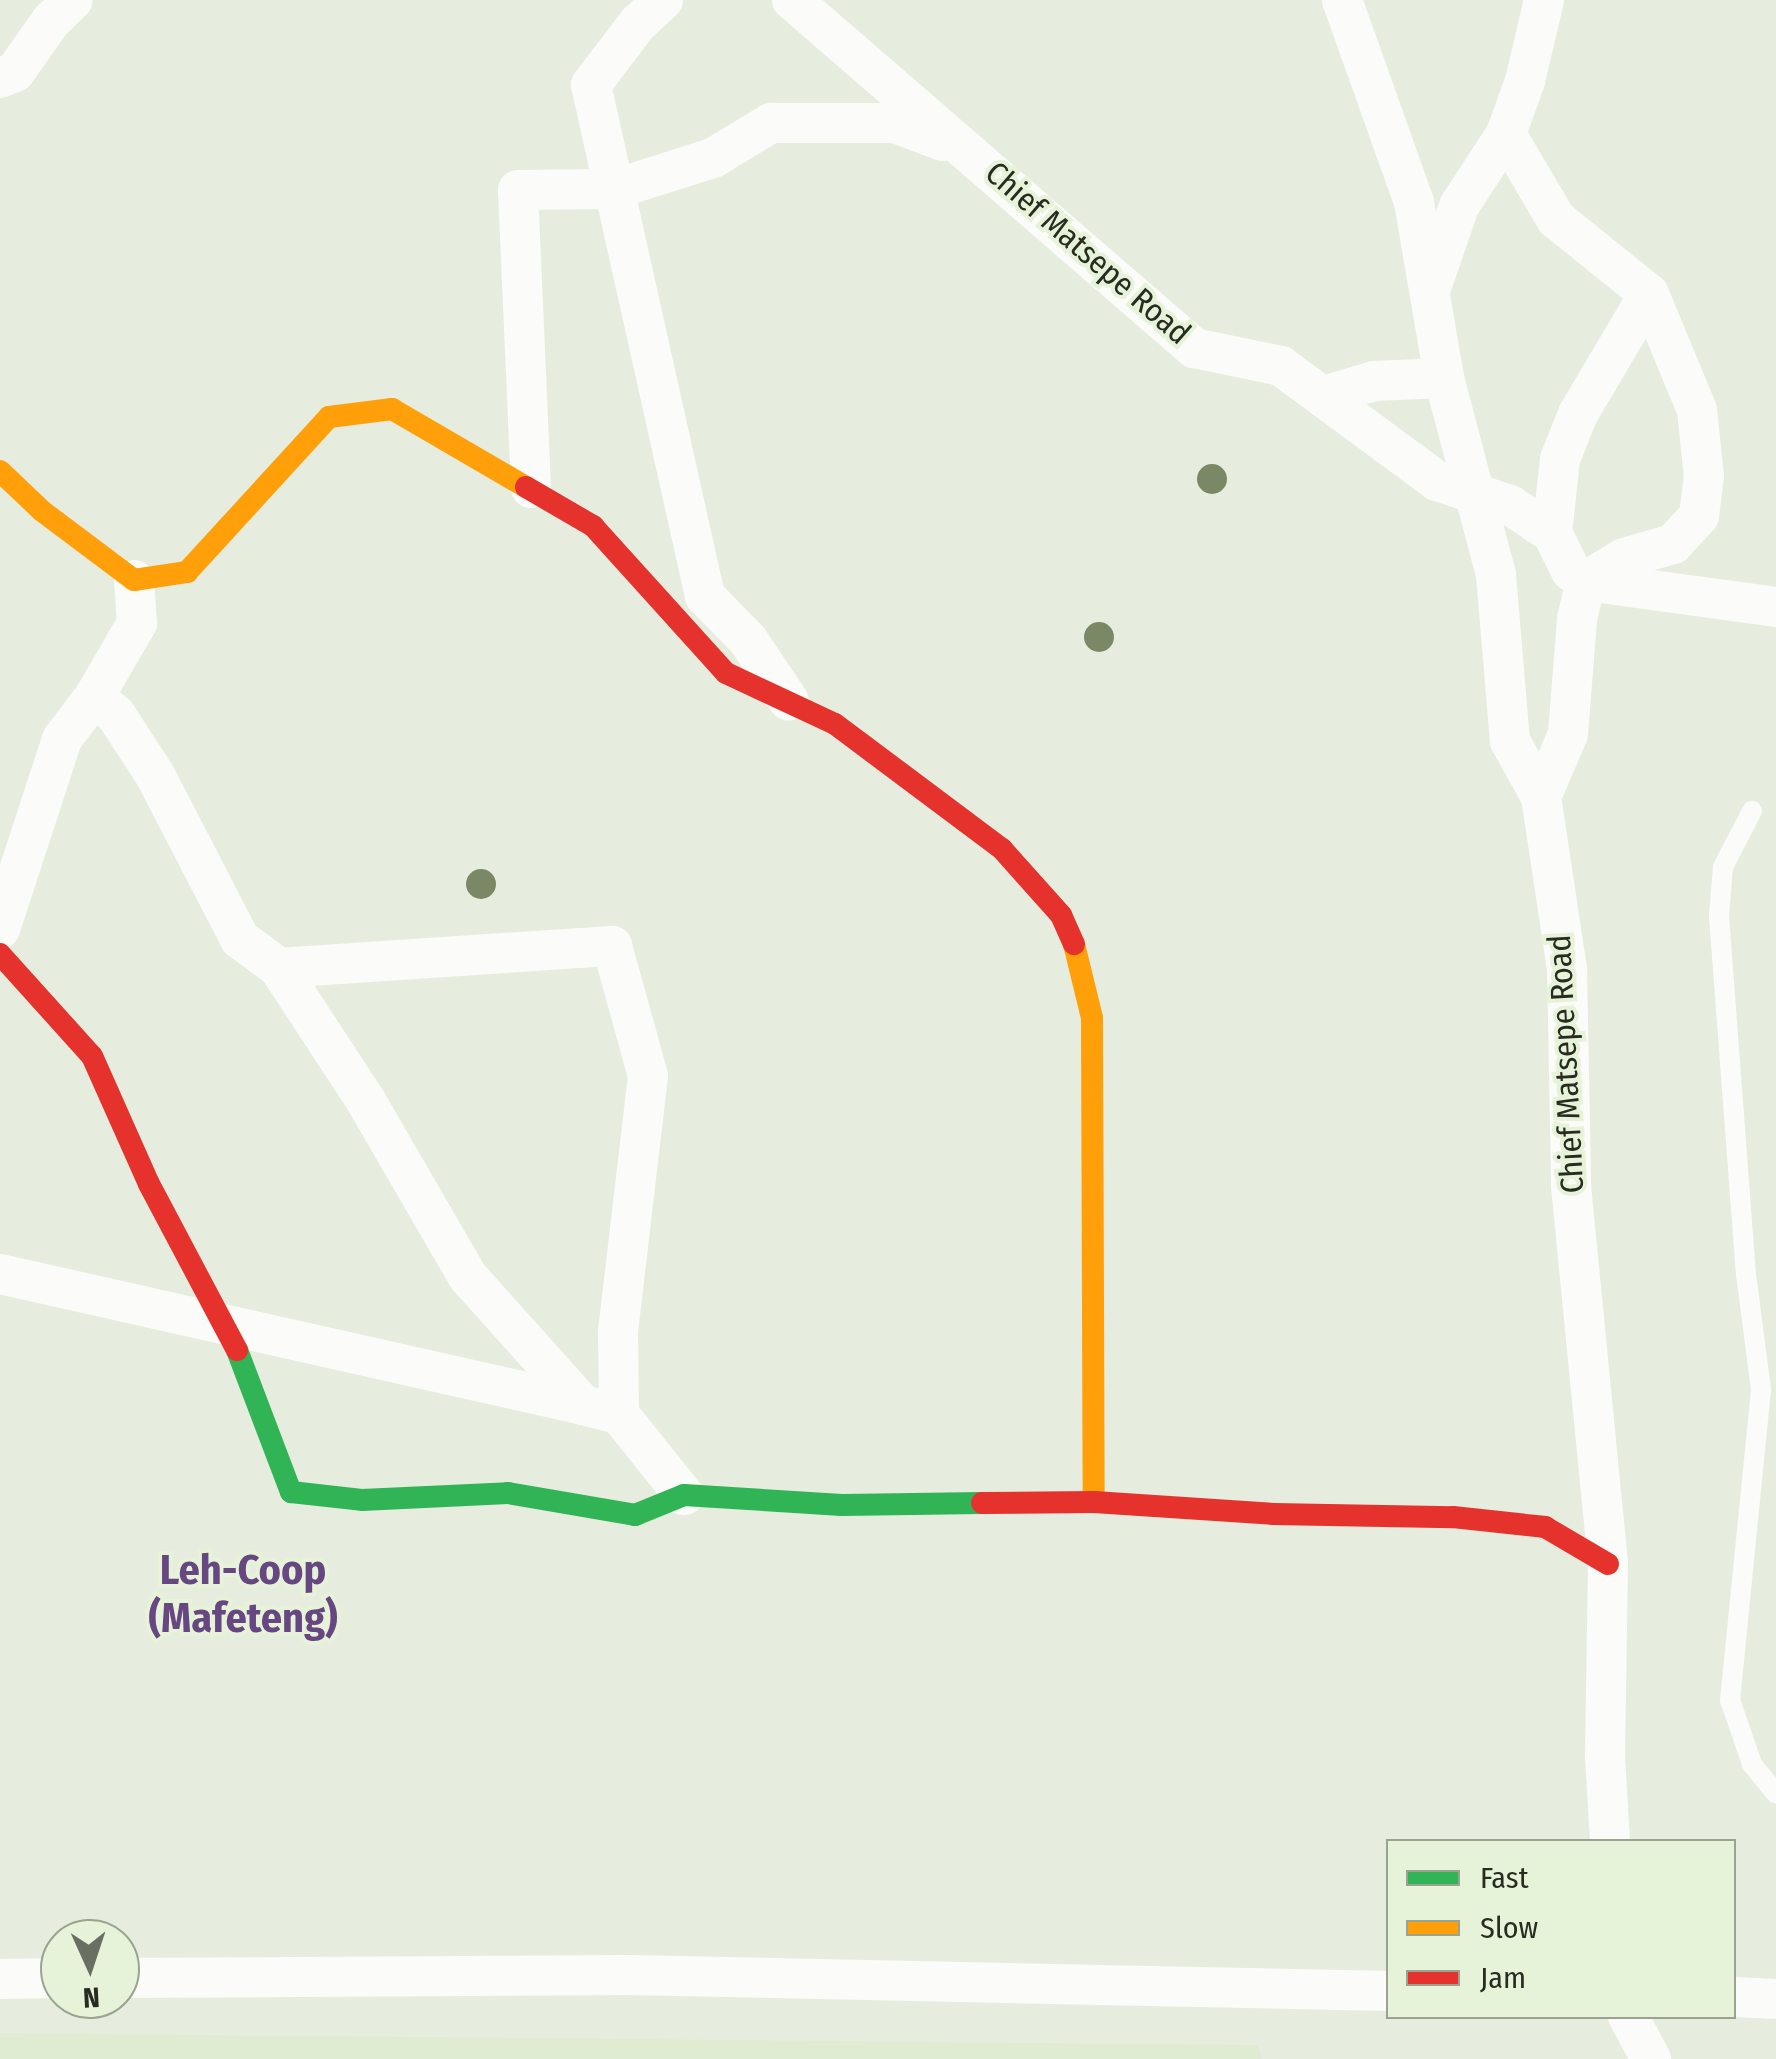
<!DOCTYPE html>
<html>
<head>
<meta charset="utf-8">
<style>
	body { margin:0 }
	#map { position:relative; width:1776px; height:2059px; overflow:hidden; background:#e6edde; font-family:"Fira Sans Condensed",sans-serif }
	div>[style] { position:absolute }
	.built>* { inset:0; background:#e0ecd2 }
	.lane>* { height:20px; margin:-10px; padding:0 10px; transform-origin:10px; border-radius:10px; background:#fbfcfa }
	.street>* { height:40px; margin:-20px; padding:0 20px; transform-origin:20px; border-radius:20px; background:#fbfcfa }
	.fast>* { height:22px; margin:-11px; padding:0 11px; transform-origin:11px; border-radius:11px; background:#30b455 }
	.slow>* { height:22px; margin:-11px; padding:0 11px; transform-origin:11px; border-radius:11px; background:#ff9f0a }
	.jam>* { height:22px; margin:-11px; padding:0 11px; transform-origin:11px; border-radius:11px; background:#e5322d }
	.trees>* { width:30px; height:30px; margin:-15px; border-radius:50%; background:#7b8865 }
	span { translate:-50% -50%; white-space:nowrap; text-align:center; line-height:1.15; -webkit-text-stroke:8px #e7f3d8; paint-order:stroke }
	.street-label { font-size:32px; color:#272b21 }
	.district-label { font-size:42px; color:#664782; font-weight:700 }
	.legend { position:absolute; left:1386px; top:1839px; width:350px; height:180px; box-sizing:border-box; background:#e7f3d8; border:2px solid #9aa38f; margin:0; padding:12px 18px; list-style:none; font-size:30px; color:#272b21 }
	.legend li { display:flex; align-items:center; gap:20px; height:50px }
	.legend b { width:50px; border:2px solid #9aa38f }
	.north { position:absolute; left:40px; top:1919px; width:100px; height:100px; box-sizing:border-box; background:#e7f3d8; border:2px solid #9aa38f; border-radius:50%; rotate:177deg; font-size:28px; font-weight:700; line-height:40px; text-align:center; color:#272b21 }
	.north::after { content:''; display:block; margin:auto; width:35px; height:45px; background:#6a6f63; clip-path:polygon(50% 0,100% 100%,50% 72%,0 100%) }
</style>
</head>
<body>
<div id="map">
	<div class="built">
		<i style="clip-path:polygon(0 2033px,1258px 2045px,1262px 2059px,0 2059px)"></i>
	</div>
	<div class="lane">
		<i style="left:1752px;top:811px;width:63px;rotate:117.4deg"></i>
		<i style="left:1723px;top:867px;width:49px;rotate:94.7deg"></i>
		<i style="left:1719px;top:916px;width:359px;rotate:85.7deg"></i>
		<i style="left:1746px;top:1274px;width:117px;rotate:82.6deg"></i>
		<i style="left:1761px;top:1390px;width:312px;rotate:95.7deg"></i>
		<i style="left:1730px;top:1700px;width:68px;rotate:71deg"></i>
		<i style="left:1752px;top:1764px;width:38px;rotate:51deg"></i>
	</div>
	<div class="street">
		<i style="left:663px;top:0;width:34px;rotate:137deg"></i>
		<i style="left:638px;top:23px;width:78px;rotate:127.2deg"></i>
		<i style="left:591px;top:85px;width:524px;rotate:77.42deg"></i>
		<i style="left:705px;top:596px;width:62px;rotate:45.7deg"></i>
		<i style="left:748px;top:640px;width:73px;rotate:56.1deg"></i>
		<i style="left:792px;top:0;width:532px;rotate:40.88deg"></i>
		<i style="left:1194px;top:348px;width:89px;rotate:11.7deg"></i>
		<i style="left:1281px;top:366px;width:194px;rotate:36.4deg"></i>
		<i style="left:1437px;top:481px;width:77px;rotate:18.2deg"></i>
		<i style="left:1510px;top:505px;width:50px;rotate:33.7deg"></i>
		<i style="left:1552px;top:533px;width:42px;rotate:63.4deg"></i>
		<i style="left:1571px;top:571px;width:18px;rotate:34deg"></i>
		<i style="left:1586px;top:581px;width:44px;rotate:-31.2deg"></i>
		<i style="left:1624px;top:558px;width:51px;rotate:-15.9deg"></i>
		<i style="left:1673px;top:544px;width:38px;rotate:-47deg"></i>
		<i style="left:1699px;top:516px;width:39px;rotate:-83deg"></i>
		<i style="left:1704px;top:477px;width:67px;rotate:-96deg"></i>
		<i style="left:1697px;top:410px;width:126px;rotate:-112.5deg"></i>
		<i style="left:1649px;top:294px;width:119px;rotate:-141.1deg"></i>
		<i style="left:1556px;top:219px;width:99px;rotate:-120.5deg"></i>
		<i style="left:1342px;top:0;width:214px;rotate:70.4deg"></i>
		<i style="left:1414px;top:202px;width:179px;rotate:80.3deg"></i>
		<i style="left:1444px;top:378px;width:204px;rotate:75.2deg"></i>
		<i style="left:1496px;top:575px;width:167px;rotate:85.2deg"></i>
		<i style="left:1510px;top:741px;width:64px;rotate:61deg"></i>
		<i style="left:1541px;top:797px;width:174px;rotate:81.4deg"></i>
		<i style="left:1567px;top:969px;width:217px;rotate:88.9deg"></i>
		<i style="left:1571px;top:1186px;width:380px;rotate:84.4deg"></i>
		<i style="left:1608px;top:1564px;width:193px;rotate:90.9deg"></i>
		<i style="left:1605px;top:1757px;width:85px;rotate:86.6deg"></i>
		<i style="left:0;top:78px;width:16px;rotate:-22deg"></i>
		<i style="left:15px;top:72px;width:62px;rotate:-54.8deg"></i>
		<i style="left:51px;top:21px;width:30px;rotate:-44deg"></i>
		<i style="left:1431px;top:288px;width:87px;rotate:-71.1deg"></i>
		<i style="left:1459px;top:206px;width:86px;rotate:-56.9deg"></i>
		<i style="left:1506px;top:134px;width:56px;rotate:-70.3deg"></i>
		<i style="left:1525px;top:81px;width:83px;rotate:-76.8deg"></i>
		<i style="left:1324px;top:396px;width:52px;rotate:-16.7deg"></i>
		<i style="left:1374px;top:381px;width:70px;rotate:-2.5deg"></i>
		<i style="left:531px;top:488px;width:298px;rotate:-92.5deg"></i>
		<i style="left:518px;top:190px;width:97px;rotate:-0.6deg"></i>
		<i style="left:615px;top:189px;width:103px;rotate:-17.6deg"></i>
		<i style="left:713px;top:158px;width:68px;rotate:-31.1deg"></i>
		<i style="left:771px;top:123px;width:124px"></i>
		<i style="left:895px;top:123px;width:51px;rotate:20.6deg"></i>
		<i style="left:1552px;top:533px;width:74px;rotate:-83.8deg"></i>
		<i style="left:1560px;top:459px;width:48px;rotate:-68.2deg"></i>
		<i style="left:1578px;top:414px;width:139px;rotate:-59.4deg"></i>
		<i style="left:94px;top:697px;width:28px;rotate:39deg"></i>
		<i style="left:116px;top:715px;width:72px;rotate:57deg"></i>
		<i style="left:155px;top:775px;width:185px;rotate:62.6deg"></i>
		<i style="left:240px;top:939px;width:49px;rotate:36.6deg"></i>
		<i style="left:1541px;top:797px;width:69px;rotate:-66.8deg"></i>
		<i style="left:1568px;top:734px;width:115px;rotate:-85.5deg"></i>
		<i style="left:1577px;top:619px;width:39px;rotate:-77deg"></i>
		<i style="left:1586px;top:581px;width:192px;rotate:7.8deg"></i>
		<i style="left:0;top:929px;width:200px;rotate:-71.9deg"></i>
		<i style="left:62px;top:739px;width:53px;rotate:-52.7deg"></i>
		<i style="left:94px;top:697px;width:86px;rotate:-59.8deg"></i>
		<i style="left:137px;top:623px;width:43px;rotate:-94deg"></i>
		<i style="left:0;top:1274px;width:598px;rotate:12.66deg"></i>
		<i style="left:619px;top:1414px;width:37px;rotate:-166deg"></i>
		<i style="left:583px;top:1405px;width:172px;rotate:-131.9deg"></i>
		<i style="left:468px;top:1277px;width:203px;rotate:-120.1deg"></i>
		<i style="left:366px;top:1101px;width:159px;rotate:-123.2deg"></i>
		<i style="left:279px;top:968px;width:334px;rotate:-3.8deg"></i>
		<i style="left:612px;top:946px;width:135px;rotate:74.5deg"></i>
		<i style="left:648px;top:1076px;width:257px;rotate:96.7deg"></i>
		<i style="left:618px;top:1331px;width:83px;rotate:89.3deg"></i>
		<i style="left:619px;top:1414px;width:104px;rotate:51.3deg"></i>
		<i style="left:120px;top:1978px;width:509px;rotate:-0.34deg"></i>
		<i style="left:629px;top:1975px;width:759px;rotate:1.21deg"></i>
		<i style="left:0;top:1979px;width:60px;rotate:-1deg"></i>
		<i style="left:1734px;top:1997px;width:42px;rotate:2.7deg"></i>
		<i style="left:1628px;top:2016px;width:49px;rotate:61.9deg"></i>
	</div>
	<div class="fast">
		<i style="left:237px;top:1350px;width:152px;rotate:69.2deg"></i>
		<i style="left:291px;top:1492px;width:71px;rotate:6.4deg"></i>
		<i style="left:362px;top:1500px;width:146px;rotate:-2.7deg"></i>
		<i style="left:508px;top:1493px;width:129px;rotate:9.8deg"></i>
		<i style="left:635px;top:1515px;width:53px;rotate:-22.2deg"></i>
		<i style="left:684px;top:1495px;width:158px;rotate:3.6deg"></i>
		<i style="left:842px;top:1505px;width:140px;rotate:-0.8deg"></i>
	</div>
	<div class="slow">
		<i style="left:0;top:471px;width:58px;rotate:43.6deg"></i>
		<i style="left:42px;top:511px;width:115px;rotate:36.9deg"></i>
		<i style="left:134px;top:580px;width:54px;rotate:-8.6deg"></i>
		<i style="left:187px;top:572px;width:210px;rotate:-47.5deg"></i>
		<i style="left:329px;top:417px;width:64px;rotate:-7.2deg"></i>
		<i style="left:392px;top:409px;width:155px;rotate:30.2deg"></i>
		<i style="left:1074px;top:944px;width:76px;rotate:76.3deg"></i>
		<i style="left:1092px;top:1018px;width:484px;rotate:89.8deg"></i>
	</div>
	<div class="jam">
		<i style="left:526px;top:487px;width:78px;rotate:30.2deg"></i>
		<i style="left:593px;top:526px;width:198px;rotate:47.9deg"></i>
		<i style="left:726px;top:673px;width:120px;rotate:25.1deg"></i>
		<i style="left:835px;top:724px;width:209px;rotate:36.8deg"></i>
		<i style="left:1002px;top:849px;width:89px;rotate:48.2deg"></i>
		<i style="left:1061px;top:915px;width:32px;rotate:66deg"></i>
		<i style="left:0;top:954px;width:137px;rotate:48deg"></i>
		<i style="left:92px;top:1056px;width:140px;rotate:66deg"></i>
		<i style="left:149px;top:1184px;width:188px;rotate:62.1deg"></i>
		<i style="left:982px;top:1503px;width:112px;rotate:-0.5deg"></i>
		<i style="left:1094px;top:1502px;width:179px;rotate:3.8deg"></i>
		<i style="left:1273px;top:1514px;width:180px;rotate:1deg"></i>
		<i style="left:1453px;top:1517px;width:93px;rotate:6.2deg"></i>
		<i style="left:1545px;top:1527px;width:73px;rotate:30.4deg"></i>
	</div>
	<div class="trees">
		<i style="left:1212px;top:479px"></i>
		<i style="left:1099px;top:637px"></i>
		<i style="left:481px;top:884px"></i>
	</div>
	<div class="street-label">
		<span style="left:1088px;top:253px;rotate:41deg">Chief Matsepe Road</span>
		<span style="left:1566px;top:1064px;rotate:-93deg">Chief Matsepe Road</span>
	</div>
	<div class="district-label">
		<span style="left:243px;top:1594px">Leh-Coop<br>(Mafeteng)</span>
	</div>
	<ul class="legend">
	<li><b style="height:12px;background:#30b455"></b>Fast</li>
	<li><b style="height:12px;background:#ff9f0a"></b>Slow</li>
	<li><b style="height:12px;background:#e5322d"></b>Jam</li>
	</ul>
	<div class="north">N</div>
</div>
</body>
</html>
